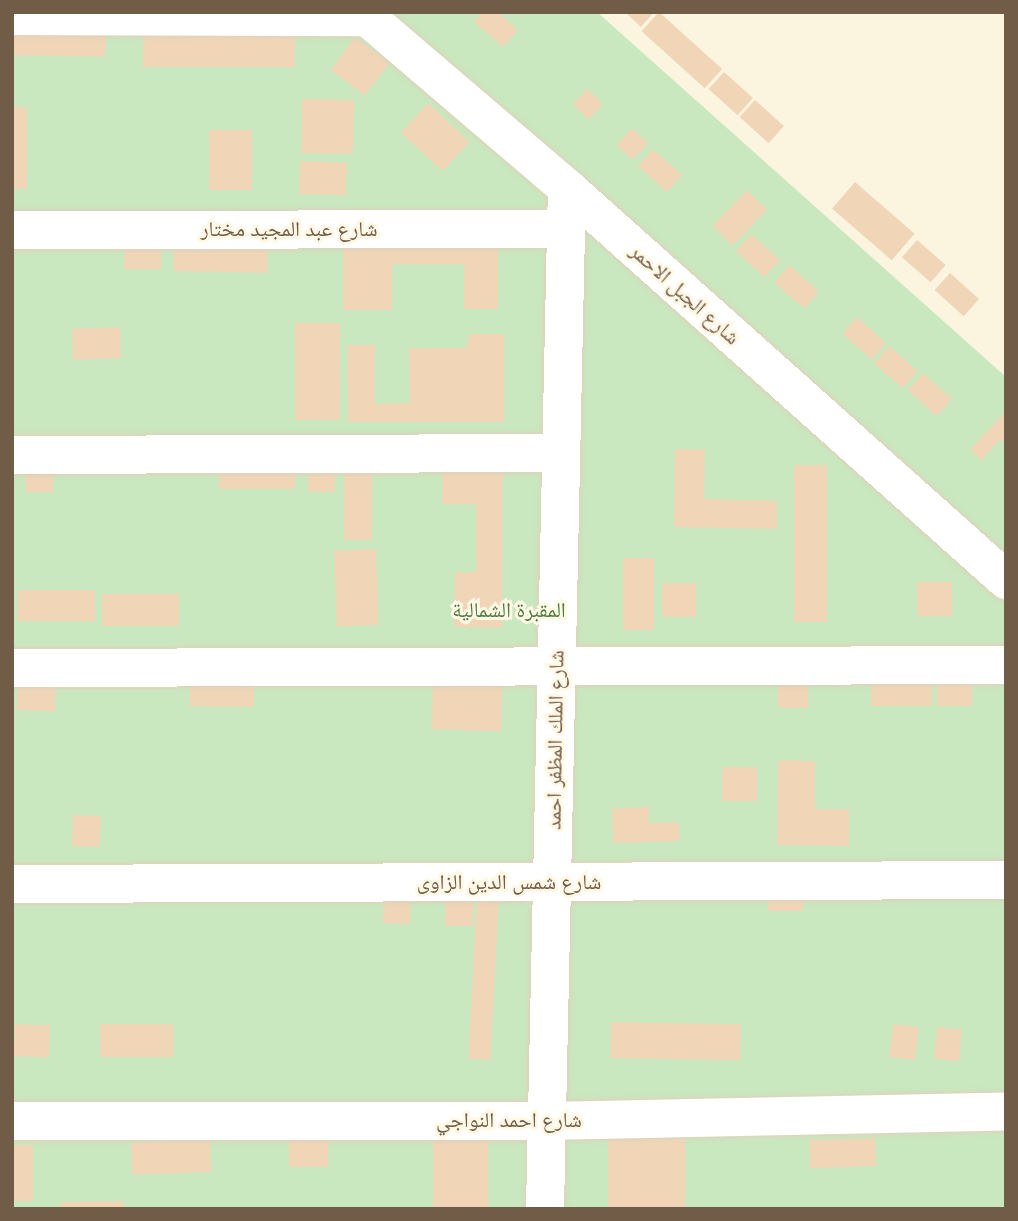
<!DOCTYPE html>
<html>
<head>
<meta charset="utf-8">
<style>
	body { margin:0 }
	#map { position:relative; width:1018px; height:1221px; overflow:hidden; background:#fbf5df; font-family:"Nunito Sans","Noto Naskh Arabic",sans-serif }
	div>[style] { position:absolute }
	.green>* { inset:0; background:#c9e8bf }
	.building>* { inset:0; background:#f0d6b7; transform-origin:0 0 }
	.roads { filter:drop-shadow(0 0 2px #dfd1bc) drop-shadow(0 0 2px #dfd1bc) }
	.street>* { height:38px; margin:-19px; padding:0 19px; transform-origin:19px; border-radius:19px; background:#fff }
	span { translate:-50% -50%; white-space:nowrap; text-align:center; line-height:1.15; -webkit-text-stroke:6px #fff8e5; paint-order:stroke }
	.street-label { font-size:21px; color:#715c48 }
	.park-label { font-size:21px; color:#4b7c42 }
	.frame { position:absolute; inset:0; border:14px solid #715c48; pointer-events:none }
</style>
</head>
<body>
<div id="map">
	<div class="green">
		<i style="clip-path:polygon(12px 12px,597px 12px,1006px 377px,1006px 1209px,12px 1209px)"></i>
	</div>
	<div class="building">
		<i style="clip-path:polygon(482px 12px,498px 12px,518px 30px,503px 47px,474px 22px)"></i>
		<i style="clip-path:polygon(625px 12px,654px 12px,641px 27px)"></i>
		<i style="left:659px;top:12px;width:85px;height:26px;rotate:42deg"></i>
		<i style="left:12px;top:25px;width:94px;height:30px;rotate:1deg"></i>
		<i style="left:143px;top:25px;width:152px;height:42px"></i>
		<i style="left:355px;top:37px;width:43px;height:41px;rotate:37deg"></i>
		<i style="left:724px;top:72px;width:39px;height:23px;rotate:42deg"></i>
		<i style="left:587px;top:89px;width:22px;height:21px;rotate:43deg"></i>
		<i style="left:302px;top:99px;width:52px;height:54px;rotate:1deg"></i>
		<i style="left:755px;top:100px;width:39px;height:23px;rotate:42deg"></i>
		<i style="left:428px;top:103px;width:57px;height:40px;rotate:43deg"></i>
		<i style="left:12px;top:107px;width:15px;height:82px"></i>
		<i style="left:632px;top:128px;width:22px;height:23px;rotate:43deg"></i>
		<i style="left:209px;top:130px;width:43px;height:60px"></i>
		<i style="left:653px;top:149px;width:39px;height:23px;rotate:42deg"></i>
		<i style="left:300px;top:161px;width:47px;height:33px;rotate:2deg"></i>
		<i style="left:855px;top:182px;width:79px;height:35px;rotate:41deg"></i>
		<i style="left:747px;top:190px;width:28px;height:50px;rotate:44deg"></i>
		<i style="left:751px;top:234px;width:39px;height:23px;rotate:42deg"></i>
		<i style="left:124px;top:238px;width:37px;height:31px"></i>
		<i style="left:174px;top:240px;width:94px;height:31px;rotate:1deg"></i>
		<i style="left:917px;top:240px;width:38px;height:23px;rotate:41deg"></i>
		<i style="clip-path:polygon(343px 243px,498px 245px,498px 309px,464px 309px,464px 264px,392px 264px,392px 310px,343px 310px)"></i>
		<i style="left:789px;top:265px;width:40px;height:23px;rotate:41deg"></i>
		<i style="left:950px;top:273px;width:39px;height:23px;rotate:42deg"></i>
		<i style="left:857px;top:317px;width:39px;height:22px;rotate:42deg"></i>
		<i style="left:295px;top:323px;width:45px;height:97px"></i>
		<i style="left:120px;top:327px;width:31px;height:48px;rotate:88deg"></i>
		<i style="clip-path:polygon(470px 334px,504px 334px,504px 422px,348px 422px,347px 345px,375px 345px,375px 404px,410px 403px,409px 348px,466px 348px)"></i>
		<i style="left:889px;top:346px;width:38px;height:23px;rotate:41deg"></i>
		<i style="left:923px;top:373px;width:39px;height:23px;rotate:42deg"></i>
		<i style="clip-path:polygon(1004px 413px,1006px 444px,1001px 439px,981px 460px,970px 449px)"></i>
		<i style="clip-path:polygon(675px 449px,705px 450px,704px 499px,777px 501px,777px 529px,674px 527px)"></i>
		<i style="left:295px;top:457px;width:32px;height:76px;rotate:90deg"></i>
		<i style="left:26px;top:461px;width:27px;height:31px"></i>
		<i style="left:308px;top:462px;width:27px;height:30px"></i>
		<i style="left:794px;top:465px;width:33px;height:157px"></i>
		<i style="left:344px;top:466px;width:28px;height:74px"></i>
		<i style="clip-path:polygon(442px 468px,503px 469px,502px 628px,454px 627px,455px 572px,476px 572px,476px 504px,442px 504px)"></i>
		<i style="left:376px;top:549px;width:76px;height:42px;rotate:88deg"></i>
		<i style="left:623px;top:558px;width:31px;height:72px"></i>
		<i style="left:917px;top:582px;width:35px;height:34px"></i>
		<i style="left:662px;top:583px;width:34px;height:34px"></i>
		<i style="left:18px;top:590px;width:77px;height:31px"></i>
		<i style="left:179px;top:594px;width:32px;height:77px;rotate:90deg"></i>
		<i style="left:871px;top:670px;width:61px;height:36px"></i>
		<i style="left:937px;top:672px;width:35px;height:34px"></i>
		<i style="left:808px;top:673px;width:35px;height:30px;rotate:90deg"></i>
		<i style="left:433px;top:674px;width:70px;height:55px;rotate:2deg"></i>
		<i style="left:18px;top:676px;width:38px;height:34px;rotate:2deg"></i>
		<i style="left:190px;top:679px;width:64px;height:27px;rotate:1deg"></i>
		<i style="clip-path:polygon(778px 760px,815px 761px,815px 809px,849px 809px,849px 846px,777px 845px)"></i>
		<i style="left:722px;top:767px;width:35px;height:34px"></i>
		<i style="clip-path:polygon(649px 807px,649px 823px,679px 822px,679px 841px,613px 843px,612px 808px)"></i>
		<i style="left:73px;top:815px;width:28px;height:31px;rotate:2deg"></i>
		<i style="left:803px;top:886px;width:25px;height:35px;rotate:90deg"></i>
		<i style="left:384px;top:892px;width:27px;height:31px;rotate:2deg"></i>
		<i style="left:445px;top:895px;width:28px;height:31px"></i>
		<i style="left:477px;top:895px;width:22px;height:164px;rotate:3deg"></i>
		<i style="left:611px;top:1022px;width:130px;height:36px;rotate:1deg"></i>
		<i style="left:15px;top:1024px;width:35px;height:32px;rotate:2deg"></i>
		<i style="left:100px;top:1024px;width:73px;height:33px"></i>
		<i style="left:893px;top:1024px;width:26px;height:33px;rotate:7deg"></i>
		<i style="left:937px;top:1027px;width:25px;height:32px;rotate:5deg"></i>
		<i style="left:289px;top:1135px;width:39px;height:32px"></i>
		<i style="left:608px;top:1136px;width:77px;height:73px"></i>
		<i style="left:433px;top:1138px;width:55px;height:71px"></i>
		<i style="left:875px;top:1138px;width:28px;height:66px;rotate:88deg"></i>
		<i style="left:210px;top:1140px;width:32px;height:79px;rotate:88deg"></i>
		<i style="left:13px;top:1145px;width:20px;height:56px"></i>
		<i style="clip-path:polygon(123px 1201px,124px 1209px,61px 1209px,60px 1202px)"></i>
	</div>
	<div class="roads">
		<div class="street">
			<i style="left:361px;top:12px;width:271px;rotate:40.5deg"></i>
			<i style="left:567px;top:188px;width:589px;rotate:41.76deg"></i>
			<i style="left:12px;top:16px;width:354px;rotate:0.2deg"></i>
			<i style="left:12px;top:230px;width:553px;rotate:-0.1deg"></i>
			<i style="left:12px;top:455px;width:549px;rotate:-0.21deg"></i>
			<i style="left:12px;top:668px;width:994px;rotate:-0.17deg"></i>
			<i style="left:12px;top:884px;width:994px;rotate:-0.23deg"></i>
			<i style="left:12px;top:1121px;width:535px"></i>
			<i style="left:547px;top:1121px;width:459px;rotate:-1.2deg"></i>
			<i style="left:545px;top:1209px;width:1021px;rotate:-88.77deg"></i>
		</div>
	</div>
	<div class="street-label">
		<span style="left:289px;top:229px">شارع عبد المجيد مختار</span>
		<span style="left:685px;top:294px;rotate:42deg">شارع الجبل الاحمر</span>
		<span style="left:555px;top:740px;rotate:-89deg">شارع الملك المظفر احمد</span>
		<span style="left:509px;top:882px">شارع شمس الدين الزاوى</span>
		<span style="left:509px;top:1120px">شارع احمد النواجي</span>
	</div>
	<div class="park-label">
		<span style="left:509px;top:610px">المقبرة الشمالية</span>
	</div>
	<div class="frame"></div>
</div>
</body>
</html>
